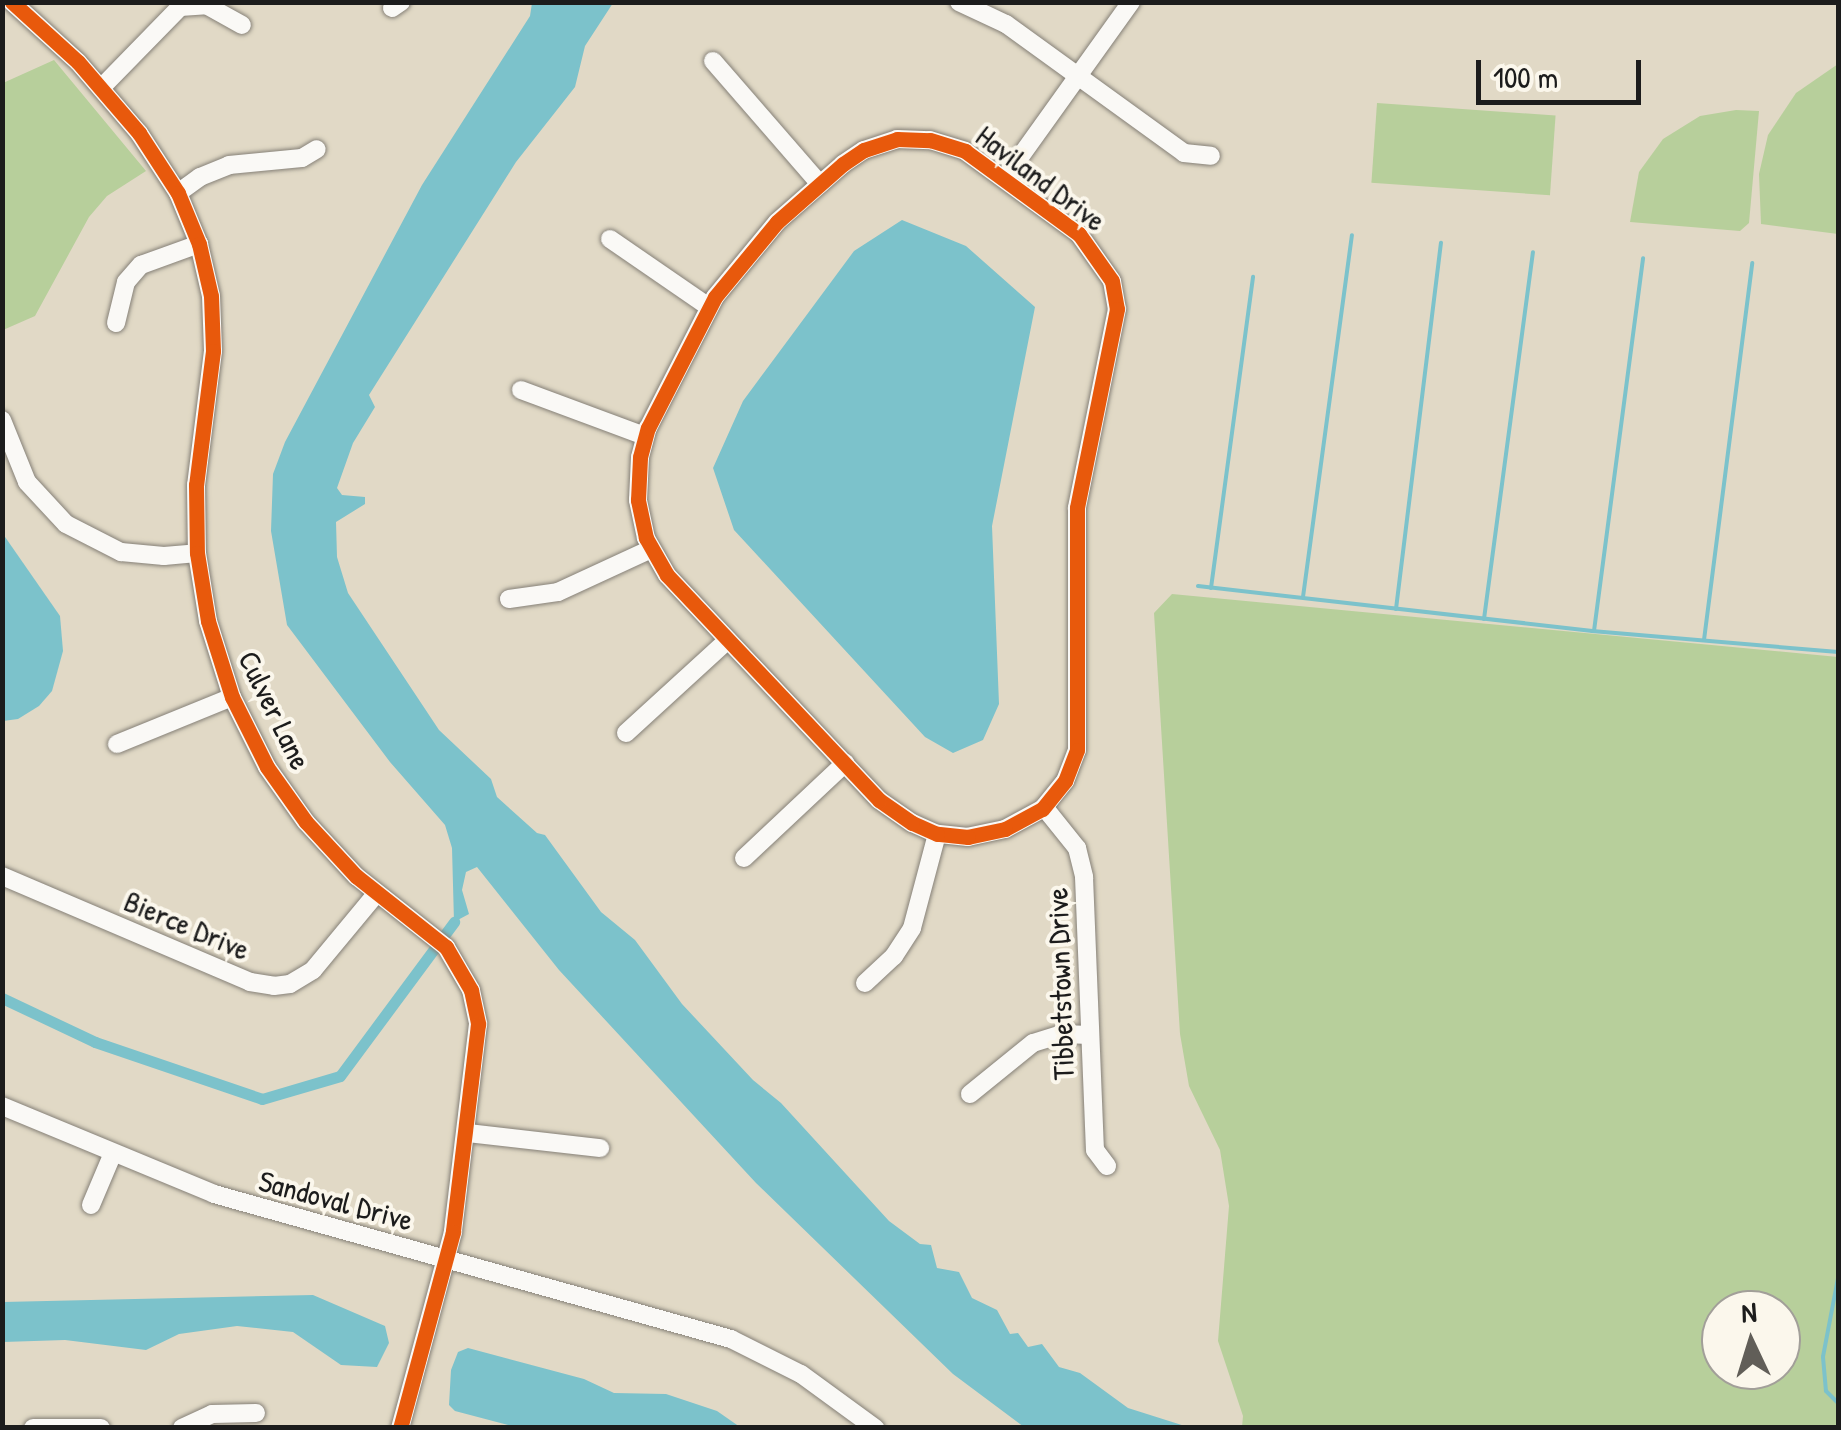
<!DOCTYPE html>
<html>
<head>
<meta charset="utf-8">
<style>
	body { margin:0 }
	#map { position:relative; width:1841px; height:1430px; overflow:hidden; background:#e1d9c6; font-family:"Patrick Hand",sans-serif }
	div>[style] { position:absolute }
	.green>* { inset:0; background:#b7cf9b; transform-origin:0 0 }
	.water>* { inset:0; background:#7cc2cb }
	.stream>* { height:4px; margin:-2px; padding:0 2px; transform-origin:2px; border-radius:2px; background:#7cc2cb }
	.canal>* { height:11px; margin:-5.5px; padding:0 5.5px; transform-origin:5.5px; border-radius:5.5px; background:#7cc2cb }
	.roads { filter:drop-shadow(0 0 2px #858077) drop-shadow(0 0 2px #858077) }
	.minor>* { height:18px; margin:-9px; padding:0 9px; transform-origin:9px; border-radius:9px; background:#faf9f6 }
	.cycleway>* { height:15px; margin:-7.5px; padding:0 7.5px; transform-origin:7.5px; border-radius:7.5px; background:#e8590c }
	span { translate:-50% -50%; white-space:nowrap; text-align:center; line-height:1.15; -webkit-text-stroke:8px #fbf7ec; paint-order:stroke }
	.street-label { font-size:30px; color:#1c1c1c }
	.frame { position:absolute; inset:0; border:5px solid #1c1c1c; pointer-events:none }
	.north { position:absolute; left:1701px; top:1290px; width:100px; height:100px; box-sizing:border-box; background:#fbf7ec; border:2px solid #a29f99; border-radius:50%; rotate:356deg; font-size:28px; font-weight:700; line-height:40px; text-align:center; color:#1c1c1c }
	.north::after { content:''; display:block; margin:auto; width:35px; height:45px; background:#615e58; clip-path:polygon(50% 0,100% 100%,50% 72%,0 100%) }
	.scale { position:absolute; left:1476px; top:60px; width:165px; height:45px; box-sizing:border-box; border:5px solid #1c1c1c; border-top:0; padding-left:12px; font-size:30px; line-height:35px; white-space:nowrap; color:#1c1c1c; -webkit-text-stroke:8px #fbf7ec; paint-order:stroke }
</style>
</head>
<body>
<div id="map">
	<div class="green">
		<i style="clip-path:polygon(54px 60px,146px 171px,107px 196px,89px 217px,35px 316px,3px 330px,3px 83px)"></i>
		<i style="clip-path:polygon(1838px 64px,1838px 234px,1761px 224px,1759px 174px,1768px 135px,1796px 93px)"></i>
		<i style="left:1377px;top:103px;width:179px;height:80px;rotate:4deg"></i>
		<i style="clip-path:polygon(1736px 110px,1759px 111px,1749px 223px,1740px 231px,1630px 222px,1639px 172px,1663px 139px,1700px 116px)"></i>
		<i style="clip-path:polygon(evenodd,1172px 594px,1838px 657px,1838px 1427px,1242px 1427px,1243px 1416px,1218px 1341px,1229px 1206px,1220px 1150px,1189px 1086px,1180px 1034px,1154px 613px,1172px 594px,1721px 1310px,1781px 1310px,1781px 1370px,1721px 1370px,1721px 1310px)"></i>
	</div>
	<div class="water">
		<i style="clip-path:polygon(532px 3px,613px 3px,585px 46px,575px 87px,516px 162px,369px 395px,375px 407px,353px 443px,337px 488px,342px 495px,365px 497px,365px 504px,336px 522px,337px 557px,348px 593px,439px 730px,491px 779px,497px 797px,537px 833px,545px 835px,601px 912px,635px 940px,682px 1004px,753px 1080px,781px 1103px,889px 1221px,920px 1244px,931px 1245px,937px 1268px,959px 1272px,972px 1298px,997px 1310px,1010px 1334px,1018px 1333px,1028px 1347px,1042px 1344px,1059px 1367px,1080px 1373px,1128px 1408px,1188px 1427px,1024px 1427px,953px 1374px,756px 1183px,559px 970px,477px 867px,466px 872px,462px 890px,469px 914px,454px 922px,452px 848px,445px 825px,390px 762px,287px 625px,271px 531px,273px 474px,285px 442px,422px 185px,530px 16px)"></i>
		<i style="clip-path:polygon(902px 220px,966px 246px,1035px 307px,992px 526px,999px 704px,983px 740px,953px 753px,925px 737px,734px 530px,713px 468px,743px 401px,854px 251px)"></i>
		<i style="clip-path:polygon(3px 534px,60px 616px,63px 651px,52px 691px,39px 706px,18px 719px,3px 721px)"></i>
		<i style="clip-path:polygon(313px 1295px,385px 1326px,389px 1343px,377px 1367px,341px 1365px,293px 1332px,237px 1326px,179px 1334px,146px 1350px,65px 1340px,3px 1342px,3px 1302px)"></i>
		<i style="clip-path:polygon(468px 1348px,584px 1379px,614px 1393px,666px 1394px,717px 1411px,740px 1427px,516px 1427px,455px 1411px,449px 1405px,451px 1370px,458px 1352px)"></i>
	</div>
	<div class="stream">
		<i style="left:1198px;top:586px;width:397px;rotate:6.5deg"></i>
		<i style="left:1592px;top:631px;width:247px;rotate:4.9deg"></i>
		<i style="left:1211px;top:588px;width:314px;rotate:-82.3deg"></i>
		<i style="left:1303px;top:597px;width:365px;rotate:-82.3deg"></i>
		<i style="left:1396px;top:609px;width:369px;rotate:-83deg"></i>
		<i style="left:1484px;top:619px;width:370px;rotate:-82.4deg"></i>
		<i style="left:1594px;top:631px;width:376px;rotate:-82.5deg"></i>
		<i style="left:1704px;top:640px;width:380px;rotate:-82.7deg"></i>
		<i style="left:1838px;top:1278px;width:80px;rotate:100.8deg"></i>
		<i style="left:1823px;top:1357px;width:34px;rotate:85deg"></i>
		<i style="left:1826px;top:1391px;width:17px;rotate:45deg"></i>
	</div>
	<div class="canal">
		<i style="left:2px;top:998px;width:103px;rotate:25.3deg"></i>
		<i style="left:95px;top:1042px;width:176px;rotate:18.8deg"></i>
		<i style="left:262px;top:1099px;width:81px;rotate:-16.4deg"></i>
		<i style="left:340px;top:1076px;width:192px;rotate:-53.5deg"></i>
	</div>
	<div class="roads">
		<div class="minor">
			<i style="left:12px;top:2px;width:89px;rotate:42.3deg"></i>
			<i style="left:78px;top:62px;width:94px;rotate:49.3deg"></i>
			<i style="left:139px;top:133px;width:72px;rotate:57deg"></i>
			<i style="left:178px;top:193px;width:55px;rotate:67.6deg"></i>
			<i style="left:199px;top:244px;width:53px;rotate:77deg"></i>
			<i style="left:211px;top:296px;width:55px;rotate:87.9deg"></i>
			<i style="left:213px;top:351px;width:135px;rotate:97.2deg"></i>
			<i style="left:196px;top:485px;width:68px;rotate:89.2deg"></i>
			<i style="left:197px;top:553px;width:69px;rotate:80.8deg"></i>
			<i style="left:208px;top:621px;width:80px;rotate:72.5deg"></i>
			<i style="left:232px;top:697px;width:78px;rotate:63.4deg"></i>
			<i style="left:267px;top:767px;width:67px;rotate:54.7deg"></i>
			<i style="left:306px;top:822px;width:74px;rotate:47.2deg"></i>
			<i style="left:356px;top:876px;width:115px;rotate:38.3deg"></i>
			<i style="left:446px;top:947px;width:50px;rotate:59.8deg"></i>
			<i style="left:471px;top:990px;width:35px;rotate:78deg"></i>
			<i style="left:478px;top:1024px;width:209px;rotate:96.9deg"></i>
			<i style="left:453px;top:1232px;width:203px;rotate:105.1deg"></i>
			<i style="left:959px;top:2px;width:52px;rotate:25.1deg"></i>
			<i style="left:1006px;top:24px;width:220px;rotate:35.9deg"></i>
			<i style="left:1184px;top:153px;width:27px;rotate:6deg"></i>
			<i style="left:392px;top:8px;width:11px;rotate:-34deg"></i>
			<i style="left:713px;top:61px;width:163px;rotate:49deg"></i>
			<i style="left:102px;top:87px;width:112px;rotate:-45.7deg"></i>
			<i style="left:180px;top:7px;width:26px;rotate:-4deg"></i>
			<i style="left:206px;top:5px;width:41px;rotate:29.1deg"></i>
			<i style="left:897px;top:139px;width:33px;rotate:2deg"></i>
			<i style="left:930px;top:140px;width:37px;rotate:17deg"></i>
			<i style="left:965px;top:151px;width:141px;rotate:36.1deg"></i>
			<i style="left:1079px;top:234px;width:57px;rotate:54.9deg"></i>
			<i style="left:1112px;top:281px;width:28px;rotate:80deg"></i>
			<i style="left:1117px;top:309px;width:203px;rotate:101.4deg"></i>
			<i style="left:1077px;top:508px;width:242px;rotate:90deg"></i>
			<i style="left:1077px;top:750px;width:33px;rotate:111deg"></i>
			<i style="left:1065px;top:781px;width:36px;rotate:129deg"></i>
			<i style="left:1042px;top:809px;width:42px;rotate:151.6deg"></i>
			<i style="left:1005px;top:829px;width:38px;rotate:168deg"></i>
			<i style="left:968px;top:837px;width:31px;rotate:-174deg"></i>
			<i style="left:937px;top:834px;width:27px;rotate:-156deg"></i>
			<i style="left:912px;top:823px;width:40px;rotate:-145.1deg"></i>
			<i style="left:879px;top:800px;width:309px;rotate:-133.3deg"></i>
			<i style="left:667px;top:575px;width:43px;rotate:-119.6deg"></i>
			<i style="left:646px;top:538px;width:39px;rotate:-102deg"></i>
			<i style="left:638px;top:500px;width:43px;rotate:-87.3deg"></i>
			<i style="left:640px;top:457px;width:30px;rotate:-75deg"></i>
			<i style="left:648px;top:428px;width:147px;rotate:-62.9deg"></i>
			<i style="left:715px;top:297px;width:97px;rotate:-50.4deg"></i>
			<i style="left:777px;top:222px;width:88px;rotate:-41.3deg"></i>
			<i style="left:843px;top:164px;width:25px;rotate:-34deg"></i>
			<i style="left:864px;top:150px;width:35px;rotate:-18deg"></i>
			<i style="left:1005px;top:178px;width:216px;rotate:-54.4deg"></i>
			<i style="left:178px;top:193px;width:27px;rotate:-36deg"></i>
			<i style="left:200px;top:177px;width:31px;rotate:-22deg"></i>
			<i style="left:229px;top:165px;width:73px;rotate:-5.5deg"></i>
			<i style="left:302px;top:158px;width:17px;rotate:-31deg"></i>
			<i style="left:610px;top:239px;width:120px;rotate:34.5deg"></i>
			<i style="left:116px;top:323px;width:42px;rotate:-76.3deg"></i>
			<i style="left:126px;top:282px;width:23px;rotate:-49deg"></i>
			<i style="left:141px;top:265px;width:62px;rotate:-19.9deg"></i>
			<i style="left:521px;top:390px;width:132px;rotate:20.4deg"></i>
			<i style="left:2px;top:420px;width:67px;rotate:68deg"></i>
			<i style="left:27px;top:482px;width:57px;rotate:47.1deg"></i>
			<i style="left:66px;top:524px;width:62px;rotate:27deg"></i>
			<i style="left:121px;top:552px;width:43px;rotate:5.3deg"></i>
			<i style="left:164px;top:556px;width:33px;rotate:-5deg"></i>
			<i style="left:509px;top:599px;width:49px;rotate:-8.1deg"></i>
			<i style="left:558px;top:592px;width:102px;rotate:-24.8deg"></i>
			<i style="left:626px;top:733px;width:138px;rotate:-42.4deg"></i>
			<i style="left:117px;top:744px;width:124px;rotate:-22.2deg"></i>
			<i style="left:1044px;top:807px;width:53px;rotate:51.2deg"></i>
			<i style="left:1077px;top:848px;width:30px;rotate:76deg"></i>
			<i style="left:1084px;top:877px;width:273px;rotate:87.7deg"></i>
			<i style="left:1095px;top:1150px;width:20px;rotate:53deg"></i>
			<i style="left:744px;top:858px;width:139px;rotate:-43.2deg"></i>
			<i style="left:2px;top:876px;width:270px;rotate:23.1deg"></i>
			<i style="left:250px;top:982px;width:24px;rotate:9deg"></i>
			<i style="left:274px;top:986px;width:16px;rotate:-7deg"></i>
			<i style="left:290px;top:984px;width:27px;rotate:-31deg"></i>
			<i style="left:313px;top:970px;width:100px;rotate:-50.3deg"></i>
			<i style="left:865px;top:983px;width:40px;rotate:-43deg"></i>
			<i style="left:894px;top:956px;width:33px;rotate:-57deg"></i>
			<i style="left:912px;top:928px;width:97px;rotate:-75.1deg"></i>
			<i style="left:970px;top:1094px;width:81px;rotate:-39deg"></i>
			<i style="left:1033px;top:1043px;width:30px;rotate:-17deg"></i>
			<i style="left:1062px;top:1034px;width:28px;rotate:2deg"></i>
			<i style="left:2px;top:1106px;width:230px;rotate:22.5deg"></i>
			<i style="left:214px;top:1194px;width:537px;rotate:15.67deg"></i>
			<i style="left:731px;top:1339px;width:78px;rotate:26.6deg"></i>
			<i style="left:801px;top:1374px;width:92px;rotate:36.1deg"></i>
			<i style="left:468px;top:1133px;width:133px;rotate:6.5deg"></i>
			<i style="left:91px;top:1205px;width:56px;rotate:-67.1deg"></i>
			<i style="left:33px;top:1428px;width:68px"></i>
			<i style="left:182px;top:1428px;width:33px;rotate:-25deg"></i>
			<i style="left:212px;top:1414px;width:44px;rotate:-1.3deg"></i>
		</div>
	</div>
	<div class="cycleway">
		<i style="left:12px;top:2px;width:89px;rotate:42.3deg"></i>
		<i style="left:78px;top:62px;width:94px;rotate:49.3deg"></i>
		<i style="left:139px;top:133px;width:72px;rotate:57deg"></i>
		<i style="left:178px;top:193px;width:55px;rotate:67.6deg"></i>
		<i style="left:199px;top:244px;width:53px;rotate:77deg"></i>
		<i style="left:211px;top:296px;width:55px;rotate:87.9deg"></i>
		<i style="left:213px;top:351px;width:135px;rotate:97.2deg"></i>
		<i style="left:196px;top:485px;width:68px;rotate:89.2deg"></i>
		<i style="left:197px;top:553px;width:69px;rotate:80.8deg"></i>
		<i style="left:208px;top:621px;width:80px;rotate:72.5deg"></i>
		<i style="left:232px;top:697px;width:78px;rotate:63.4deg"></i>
		<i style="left:267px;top:767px;width:67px;rotate:54.7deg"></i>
		<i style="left:306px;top:822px;width:74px;rotate:47.2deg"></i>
		<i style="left:356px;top:876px;width:115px;rotate:38.3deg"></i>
		<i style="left:446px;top:947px;width:50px;rotate:59.8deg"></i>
		<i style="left:471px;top:990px;width:35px;rotate:78deg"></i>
		<i style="left:478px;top:1024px;width:209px;rotate:96.9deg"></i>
		<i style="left:453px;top:1232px;width:203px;rotate:105.1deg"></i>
		<i style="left:897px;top:139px;width:33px;rotate:2deg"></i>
		<i style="left:930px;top:140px;width:37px;rotate:17deg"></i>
		<i style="left:965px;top:151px;width:141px;rotate:36.1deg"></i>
		<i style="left:1079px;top:234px;width:57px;rotate:54.9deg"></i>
		<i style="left:1112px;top:281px;width:28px;rotate:80deg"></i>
		<i style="left:1117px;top:309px;width:203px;rotate:101.4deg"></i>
		<i style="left:1077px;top:508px;width:242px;rotate:90deg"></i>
		<i style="left:1077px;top:750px;width:33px;rotate:111deg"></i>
		<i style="left:1065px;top:781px;width:36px;rotate:129deg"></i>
		<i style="left:1042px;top:809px;width:42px;rotate:151.6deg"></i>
		<i style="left:1005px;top:829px;width:38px;rotate:168deg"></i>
		<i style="left:968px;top:837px;width:31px;rotate:-174deg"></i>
		<i style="left:937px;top:834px;width:27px;rotate:-156deg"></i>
		<i style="left:912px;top:823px;width:40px;rotate:-145.1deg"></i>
		<i style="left:879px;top:800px;width:309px;rotate:-133.3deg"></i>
		<i style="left:667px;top:575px;width:43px;rotate:-119.6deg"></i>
		<i style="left:646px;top:538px;width:39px;rotate:-102deg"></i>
		<i style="left:638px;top:500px;width:43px;rotate:-87.3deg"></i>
		<i style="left:640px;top:457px;width:30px;rotate:-75deg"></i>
		<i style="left:648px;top:428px;width:147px;rotate:-62.9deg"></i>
		<i style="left:715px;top:297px;width:97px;rotate:-50.4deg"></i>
		<i style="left:777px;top:222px;width:88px;rotate:-41.3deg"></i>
		<i style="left:843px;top:164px;width:25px;rotate:-34deg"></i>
		<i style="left:864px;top:150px;width:35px;rotate:-18deg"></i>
	</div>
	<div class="street-label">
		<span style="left:1041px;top:178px;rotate:37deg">Haviland Drive</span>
		<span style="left:275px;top:710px;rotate:64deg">Culver Lane</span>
		<span style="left:187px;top:925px;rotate:23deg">Bierce Drive</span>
		<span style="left:1060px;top:984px;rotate:-92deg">Tibbetstown Drive</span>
		<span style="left:336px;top:1200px;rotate:15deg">Sandoval Drive</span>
	</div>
	<div class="frame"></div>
	<div class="north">N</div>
	<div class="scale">100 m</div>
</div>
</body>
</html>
